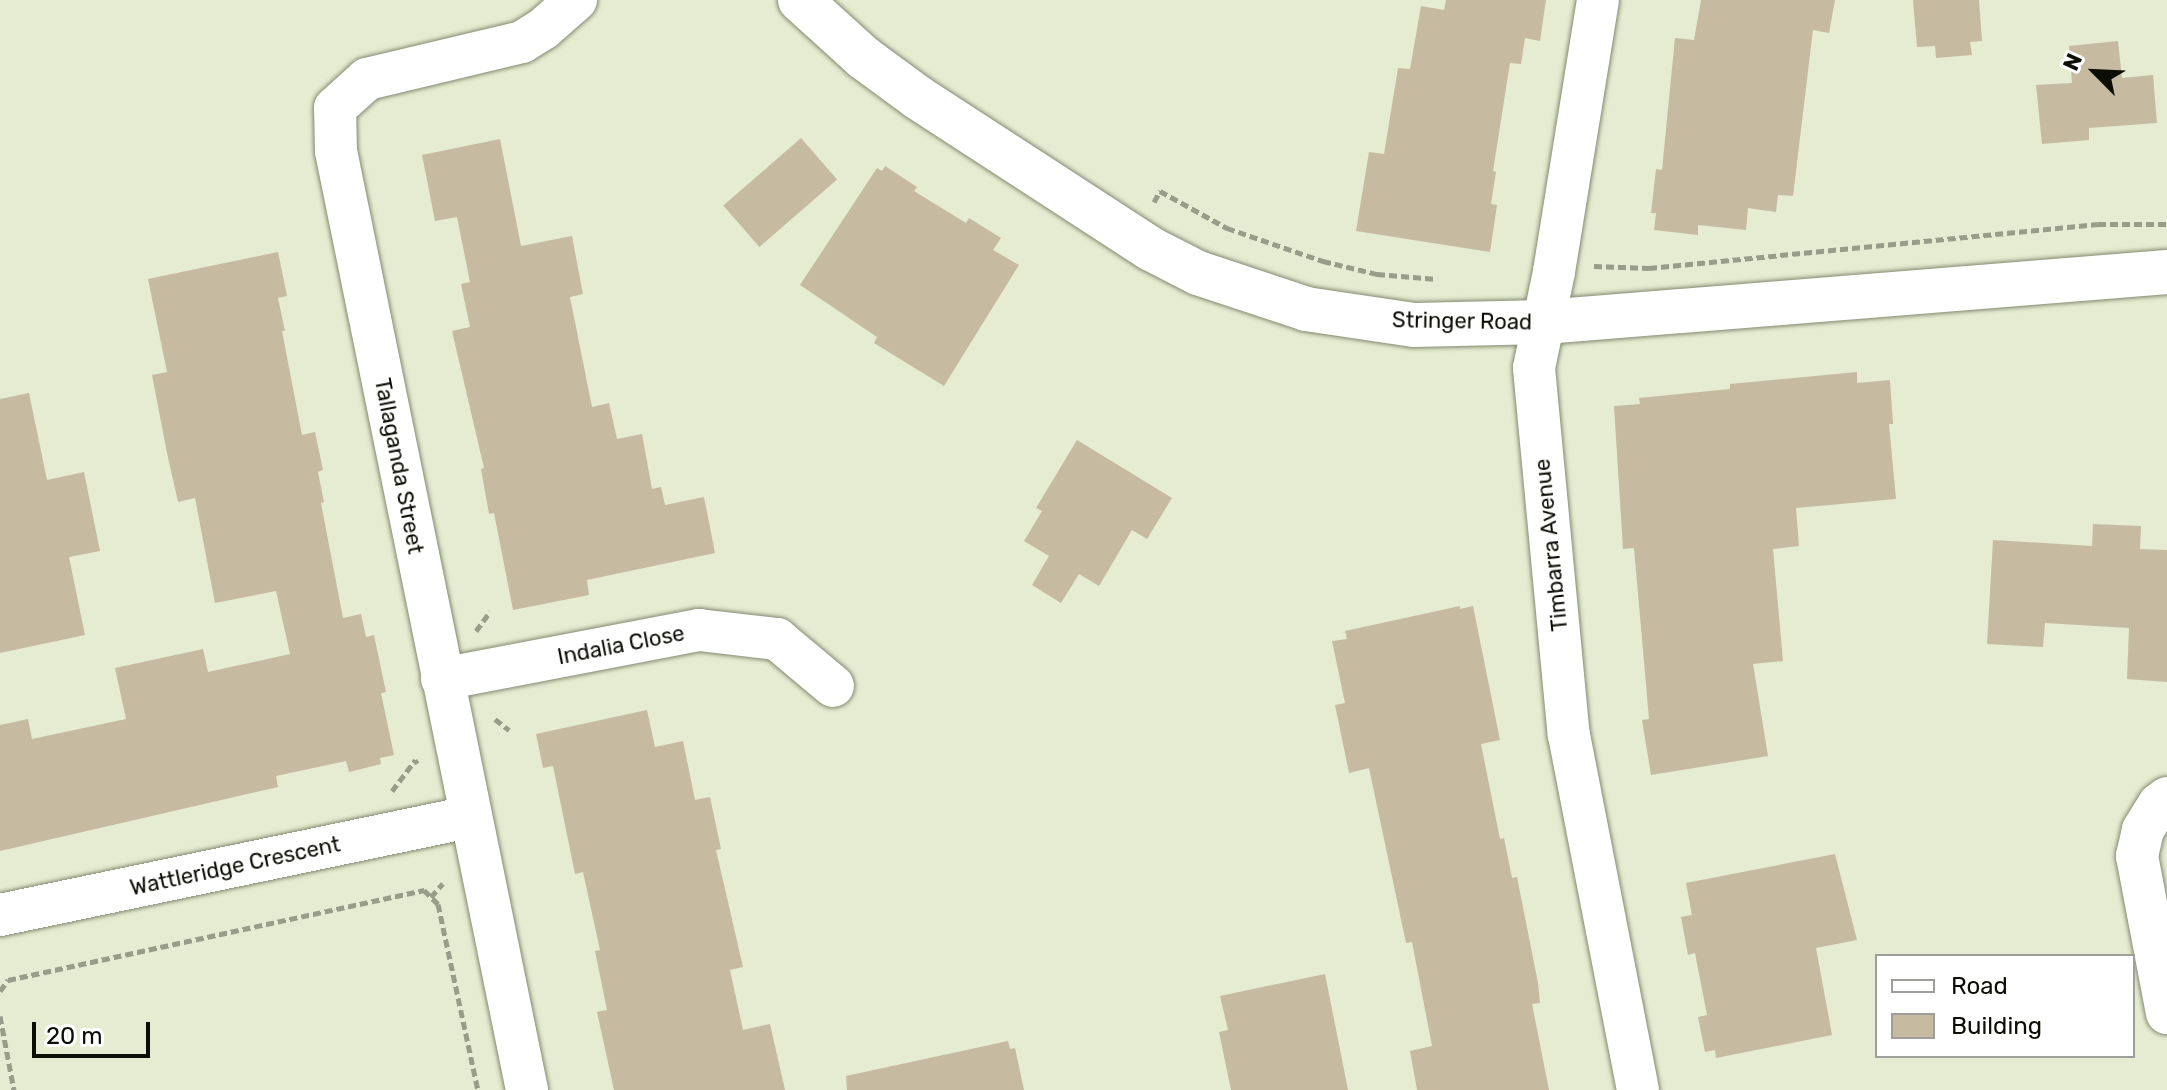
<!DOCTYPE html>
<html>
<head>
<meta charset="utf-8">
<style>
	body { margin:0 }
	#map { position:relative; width:2167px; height:1090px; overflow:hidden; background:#e5ecd1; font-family:Rubik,sans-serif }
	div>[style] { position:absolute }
	.building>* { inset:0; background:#c6baa1; transform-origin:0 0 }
	.path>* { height:5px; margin-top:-2.5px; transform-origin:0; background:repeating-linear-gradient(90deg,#989d89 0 8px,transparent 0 12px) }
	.roads { filter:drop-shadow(0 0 2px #848a71) drop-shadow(0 0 2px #848a71) }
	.minor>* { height:42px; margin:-21px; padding:0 21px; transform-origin:21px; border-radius:21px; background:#fff }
	.tertiary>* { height:44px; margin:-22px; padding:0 22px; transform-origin:22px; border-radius:22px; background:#fff }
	span { translate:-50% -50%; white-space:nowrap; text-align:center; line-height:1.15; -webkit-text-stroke:6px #fff; paint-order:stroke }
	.street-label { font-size:22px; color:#0c0e06 }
	.legend { position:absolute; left:1875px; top:954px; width:260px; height:104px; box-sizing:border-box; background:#fff; border:2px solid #9e9f9b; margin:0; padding:10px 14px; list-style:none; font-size:24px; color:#0c0e06 }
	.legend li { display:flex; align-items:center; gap:16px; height:40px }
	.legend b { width:40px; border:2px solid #9e9f9b }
	.north { position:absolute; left:2055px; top:32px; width:80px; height:80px; -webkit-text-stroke:6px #fff; paint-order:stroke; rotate:294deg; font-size:22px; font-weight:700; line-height:32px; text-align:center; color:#0c0e06 }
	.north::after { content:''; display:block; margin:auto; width:28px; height:36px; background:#0c0e06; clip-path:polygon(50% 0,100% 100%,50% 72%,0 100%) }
	.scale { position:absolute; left:32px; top:1022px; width:118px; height:36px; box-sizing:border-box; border:4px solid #0c0e06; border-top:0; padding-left:10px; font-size:24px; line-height:28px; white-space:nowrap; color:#0c0e06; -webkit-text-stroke:6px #fff; paint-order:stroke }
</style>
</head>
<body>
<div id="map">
	<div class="building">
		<i style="clip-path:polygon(1446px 0,1546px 0,1540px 41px,1525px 38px,1521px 64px,1510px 63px,1493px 171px,1496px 172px,1491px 204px,1497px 205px,1490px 252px,1356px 231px,1369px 152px,1384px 154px,1398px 68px,1410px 69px,1421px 6px,1444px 10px)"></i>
		<i style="clip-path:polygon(1701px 0,1835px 0,1829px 33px,1813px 30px,1793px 196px,1778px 195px,1776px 212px,1748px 208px,1746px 230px,1698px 225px,1698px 235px,1654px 230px,1656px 213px,1651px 213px,1656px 169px,1662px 170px,1675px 38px,1694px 40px)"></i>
		<i style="clip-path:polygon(1913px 0,1979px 0,1982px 41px,1970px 42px,1972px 55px,1936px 58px,1935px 46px,1917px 47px)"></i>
		<i style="clip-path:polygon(2118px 41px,2122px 78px,2153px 75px,2157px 123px,2089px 128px,2089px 140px,2042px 144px,2036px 85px,2072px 83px,2069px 46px)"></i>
		<i style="left:801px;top:138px;width:55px;height:103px;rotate:49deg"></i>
		<i style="clip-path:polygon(500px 139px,521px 246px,572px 236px,583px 294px,570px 297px,592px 407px,609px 403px,617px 439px,642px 434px,652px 489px,661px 487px,665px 505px,704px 497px,715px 553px,587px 580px,589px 595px,513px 610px,494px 513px,489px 514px,481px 469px,484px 468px,452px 331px,470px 327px,461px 284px,470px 282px,457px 217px,435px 221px,422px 155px)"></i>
		<i style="clip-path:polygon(885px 166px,917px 187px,914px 191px,966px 223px,969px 218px,1001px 238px,993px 250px,1019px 265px,944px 386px,874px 343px,877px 337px,800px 285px,877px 168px,882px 171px)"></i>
		<i style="clip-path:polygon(278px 252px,287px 296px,278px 298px,285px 331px,282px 331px,302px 435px,315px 432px,323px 470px,318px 472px,324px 502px,321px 503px,343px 618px,361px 614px,366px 637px,374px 635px,386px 692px,381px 693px,394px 755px,380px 758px,381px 764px,349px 772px,346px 761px,276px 776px,278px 787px,0 851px,0 725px,28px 719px,32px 739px,126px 719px,115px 668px,203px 649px,208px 672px,290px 654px,276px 591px,215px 603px,195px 498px,178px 502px,167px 453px,152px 375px,167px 372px,148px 279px)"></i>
		<i style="clip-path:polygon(1857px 372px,1857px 383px,1890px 380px,1893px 424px,1889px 424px,1896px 499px,1796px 508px,1799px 546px,1773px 549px,1783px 661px,1753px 664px,1768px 756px,1651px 775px,1642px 720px,1649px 719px,1634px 548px,1623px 549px,1614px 406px,1640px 404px,1639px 398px,1730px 389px,1730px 384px)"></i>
		<i style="clip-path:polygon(29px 393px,47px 480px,84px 472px,100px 551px,69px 557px,85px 635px,0 653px,0 399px)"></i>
		<i style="clip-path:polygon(1077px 440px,1172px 498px,1147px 539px,1132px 530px,1099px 586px,1079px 574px,1061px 603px,1032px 585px,1049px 556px,1024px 541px,1042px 511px,1036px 508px)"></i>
		<i style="clip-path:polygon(2093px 524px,2141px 526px,2140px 549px,2167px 550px,2167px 682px,2127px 679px,2129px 628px,2045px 623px,2043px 647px,1987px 644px,1993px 540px,2092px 546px)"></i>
		<i style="clip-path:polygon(1460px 606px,1460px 609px,1473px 606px,1500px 740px,1481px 744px,1500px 839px,1504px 838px,1512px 878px,1517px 877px,1538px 983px,1540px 1003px,1532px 1004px,1549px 1090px,1417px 1090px,1410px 1051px,1432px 1046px,1412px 942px,1406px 943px,1369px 768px,1349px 773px,1335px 705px,1345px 703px,1332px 641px,1347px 639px,1345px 631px)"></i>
		<i style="clip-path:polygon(647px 710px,655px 747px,683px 741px,695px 800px,710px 797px,721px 849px,716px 850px,743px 967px,730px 970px,743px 1030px,770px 1024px,785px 1090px,614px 1090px,597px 1012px,607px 1010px,595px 951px,600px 950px,583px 872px,575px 874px,553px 766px,543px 768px,536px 734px)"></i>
		<i style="clip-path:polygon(1835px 854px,1857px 940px,1816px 948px,1832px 1035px,1716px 1058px,1715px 1050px,1705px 1052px,1698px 1017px,1707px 1015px,1695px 953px,1688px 955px,1681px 917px,1692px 915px,1686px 883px)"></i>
		<i style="clip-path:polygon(1325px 974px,1348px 1090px,1231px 1090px,1219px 1032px,1228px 1030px,1220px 996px)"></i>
		<i style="clip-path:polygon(1008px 1041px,1010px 1049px,1015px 1048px,1024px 1090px,847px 1090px,846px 1076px)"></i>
	</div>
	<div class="path">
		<i style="left:1154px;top:202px;width:13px;rotate:-61deg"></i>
		<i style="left:1160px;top:191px;width:77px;rotate:28.9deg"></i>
		<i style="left:1227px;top:228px;width:102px;rotate:19deg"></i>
		<i style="left:1323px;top:261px;width:56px;rotate:13.5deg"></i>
		<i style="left:1377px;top:274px;width:60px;rotate:4.8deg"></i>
		<i style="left:1594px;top:266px;width:55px;rotate:2.1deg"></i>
		<i style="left:1649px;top:268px;width:451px;rotate:-5.6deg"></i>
		<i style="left:2098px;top:224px;width:69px"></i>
		<i style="left:476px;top:631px;width:24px;rotate:-54deg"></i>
		<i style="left:495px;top:719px;width:18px;rotate:38deg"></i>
		<i style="left:392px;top:791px;width:39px;rotate:-53deg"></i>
		<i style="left:415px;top:760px;width:4px;rotate:56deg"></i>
		<i style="left:431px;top:897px;width:18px;rotate:-49deg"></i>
		<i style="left:0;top:991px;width:14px;rotate:-54deg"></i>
		<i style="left:8px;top:980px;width:426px;rotate:-12.2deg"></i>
		<i style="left:424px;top:890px;width:20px;rotate:45deg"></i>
		<i style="left:438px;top:904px;width:190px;rotate:77.9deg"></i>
		<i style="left:0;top:1016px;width:75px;rotate:79.3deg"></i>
	</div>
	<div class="roads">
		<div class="minor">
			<i style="left:1598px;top:0;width:276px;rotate:99.2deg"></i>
			<i style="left:1554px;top:272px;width:98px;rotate:101.8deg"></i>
			<i style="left:1534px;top:368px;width:369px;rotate:84.6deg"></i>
			<i style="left:1569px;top:735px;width:362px;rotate:79deg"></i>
			<i style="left:442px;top:679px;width:262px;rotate:-10.8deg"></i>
			<i style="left:699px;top:630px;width:79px;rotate:6.6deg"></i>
			<i style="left:777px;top:639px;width:73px;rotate:40deg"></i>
			<i style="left:2167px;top:798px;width:10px;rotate:143deg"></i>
			<i style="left:2159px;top:804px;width:31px;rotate:122deg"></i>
			<i style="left:2143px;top:830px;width:27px;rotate:103deg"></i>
			<i style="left:2137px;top:856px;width:160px;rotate:79.2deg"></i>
			<i style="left:0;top:915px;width:481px;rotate:-11.8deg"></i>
			<i style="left:527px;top:1090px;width:958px;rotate:-101.5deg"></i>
			<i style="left:336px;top:151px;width:43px;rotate:-91.3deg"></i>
			<i style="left:335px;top:108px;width:43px;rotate:-42.2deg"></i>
			<i style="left:367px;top:79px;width:159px;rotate:-13.4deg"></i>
			<i style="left:522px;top:42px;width:25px;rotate:-32deg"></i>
			<i style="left:543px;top:29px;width:44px;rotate:-41.3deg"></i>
		</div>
		<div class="tertiary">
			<i style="left:800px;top:0;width:86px;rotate:42.2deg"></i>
			<i style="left:864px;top:58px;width:66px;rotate:36.3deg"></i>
			<i style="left:917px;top:97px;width:279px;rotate:33deg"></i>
			<i style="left:1151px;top:249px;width:53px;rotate:27.1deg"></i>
			<i style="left:1198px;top:273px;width:114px;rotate:18.4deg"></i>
			<i style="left:1306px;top:309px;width:109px;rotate:8.4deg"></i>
			<i style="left:1414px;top:325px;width:130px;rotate:-1.3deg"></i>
			<i style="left:1544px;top:322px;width:625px;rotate:-4.59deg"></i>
		</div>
	</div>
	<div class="street-label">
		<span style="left:1462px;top:321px;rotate:1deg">Stringer Road</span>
		<span style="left:399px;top:466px;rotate:79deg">Tallaganda Street</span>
		<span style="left:1551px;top:545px;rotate:-96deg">Timbarra Avenue</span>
		<span style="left:621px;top:645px;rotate:-11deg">Indalia Close</span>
		<span style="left:235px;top:866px;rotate:-12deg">Wattleridge Crescent</span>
	</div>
	<ul class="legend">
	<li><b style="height:10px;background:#fff"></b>Road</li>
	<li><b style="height:22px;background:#c6baa1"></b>Building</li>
	</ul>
	<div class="north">N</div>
	<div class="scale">20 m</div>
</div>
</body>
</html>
